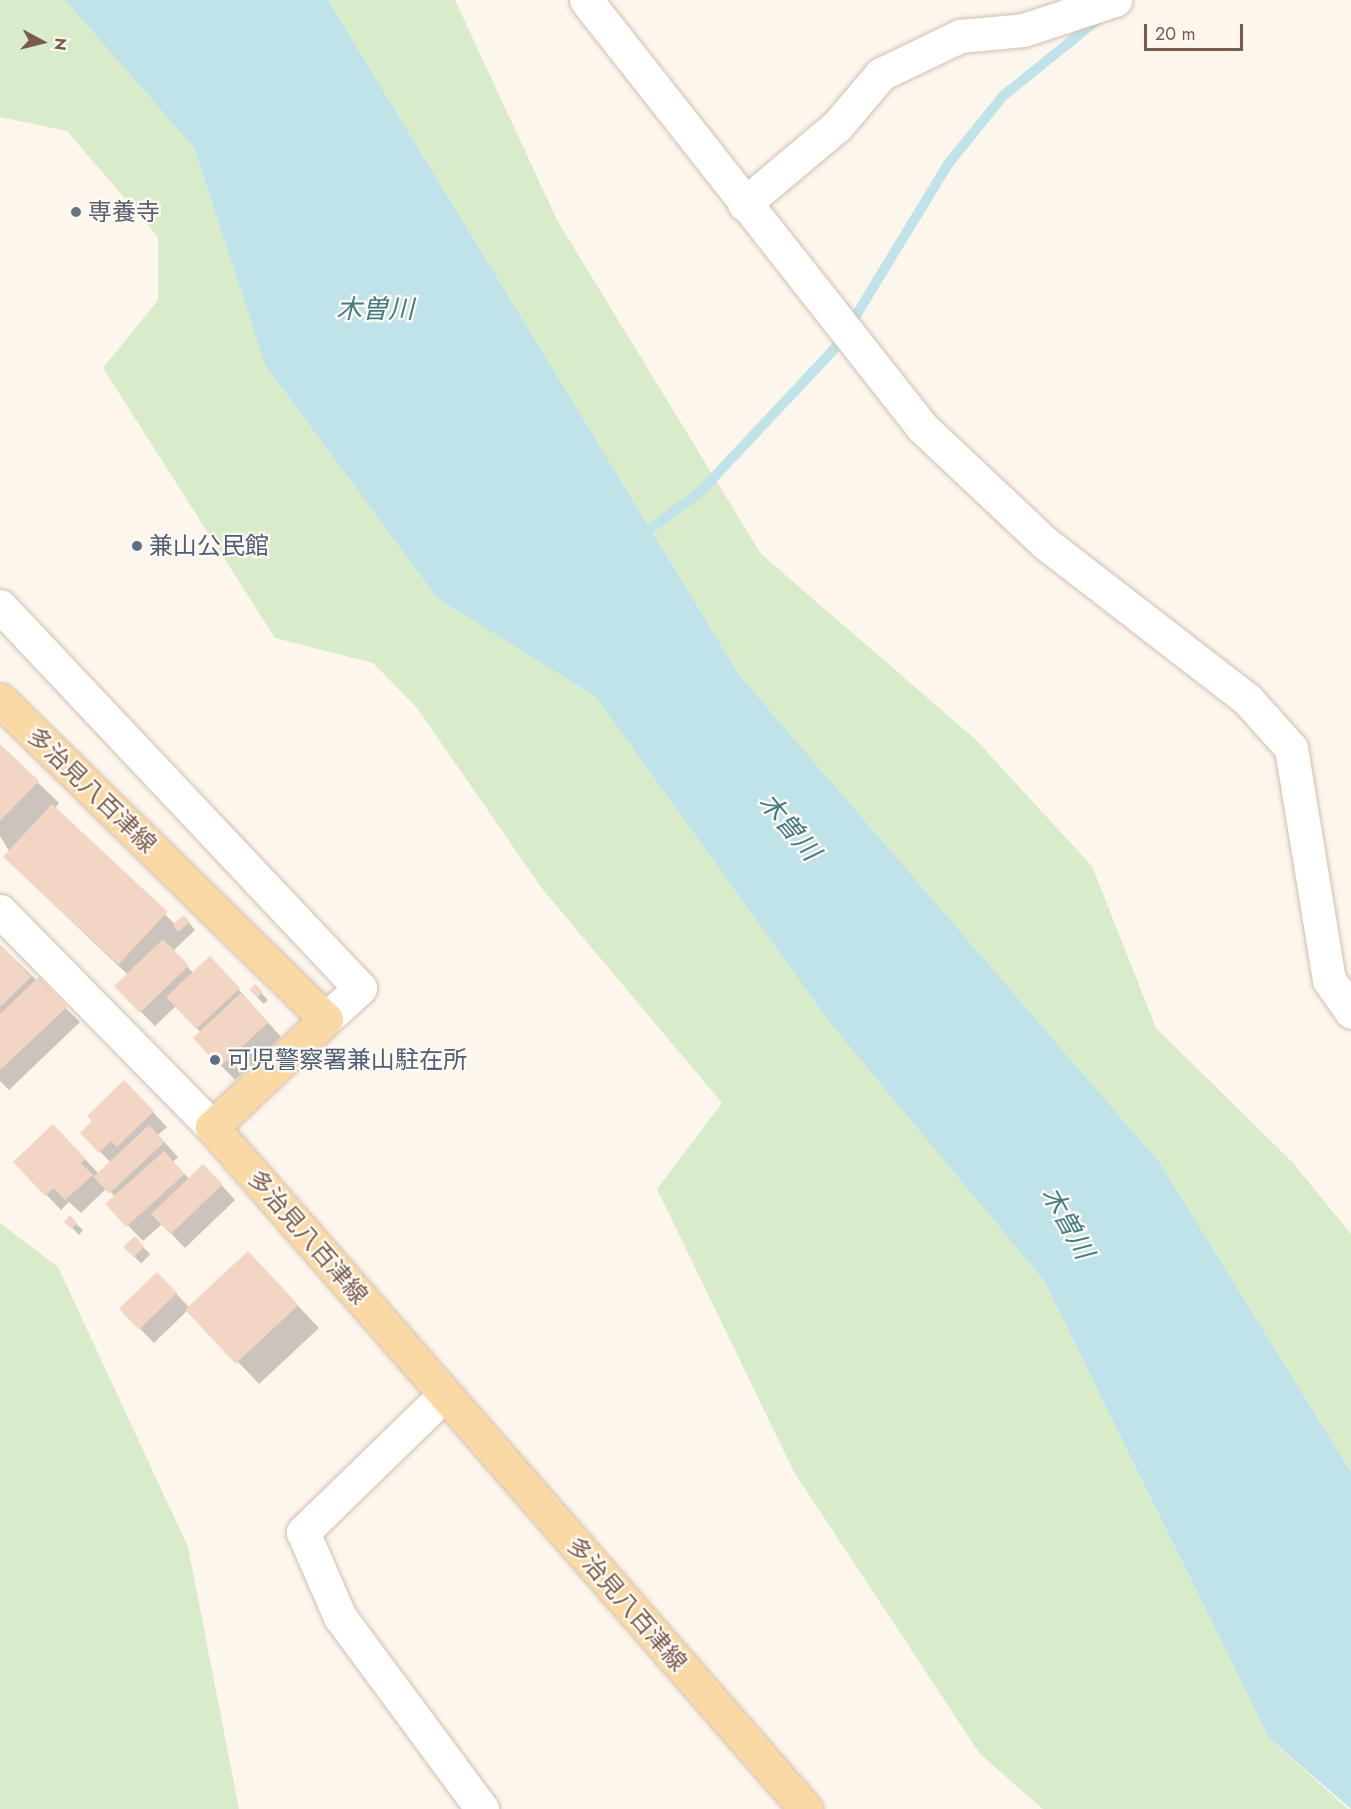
<!DOCTYPE html>
<html>
<head>
<meta charset="utf-8">
<style>
	body { margin:0 }
	#map { position:relative; width:1351px; height:1809px; overflow:hidden; background:#fdf6ec; font-family:Jost,"Noto Sans JP",sans-serif }
	div>[style] { position:absolute }
	.green>* { inset:0; background:#d8ecc9 }
	.water>* { inset:0; background:#bfe3e8 }
	.shadow>* { inset:0; background:#0003; transform-origin:0 0 }
	.stream>* { height:10px; margin:-5px; padding:0 5px; transform-origin:5px; border-radius:5px; background:#bfe3e8 }
	.building>* { inset:0; background:#f3d5c3; transform-origin:0 0 }
	.roads { filter:drop-shadow(0 0 2px #d1beb0) drop-shadow(0 0 2px #d1beb0) }
	.minor>* { height:33px; margin:-16.5px; padding:0 16.5px; transform-origin:16.5px; border-radius:16.5px; background:#fff }
	.major>* { height:33px; margin:-16.5px; padding:0 16.5px; transform-origin:16.5px; border-radius:16.5px; background:#fbd9a5 }
	.dots>* { width:16px; height:16px; translate:-50% -50%; box-sizing:border-box; border:3px solid #fffaf3; border-radius:50% }
	span { translate:-50% -50%; white-space:nowrap; text-align:center; line-height:1.15; -webkit-text-stroke:4.5px #fffaf3; paint-order:stroke }
	.worship-label { font-size:24px; color:#5b616d }
	.left { translate:0 -50%; text-align:left }
	.service-label { font-size:24px; color:#4e5e75 }
	.street-label { font-size:24px; color:#7a5c4d }
	.water-label { font-size:26px; color:#437c86; font-style:italic }
	.north { position:absolute; left:12px; top:12px; width:60px; height:60px; -webkit-text-stroke:4px #fffaf3; paint-order:stroke; rotate:97deg; font-size:16px; font-weight:700; line-height:24px; text-align:center; color:#7a5c4d }
	.north::after { content:''; display:block; margin:auto; width:21px; height:27px; background:#7a5c4d; clip-path:polygon(50% 0,100% 100%,50% 72%,0 100%) }
	.scale { position:absolute; left:1144px; top:24px; width:99px; height:27px; box-sizing:border-box; border:3px solid #7a5c4d; border-top:0; padding-left:8px; font-size:18px; line-height:21px; white-space:nowrap; color:#7a5c4d; -webkit-text-stroke:4px #fffaf3; paint-order:stroke }
</style>
</head>
<body>
<div id="map">
	<div class="green">
		<i style="clip-path:polygon(0 0,65px 0,194px 148px,265px 365px,437px 598px,596px 697px,830px 1023px,1044px 1281px,1269px 1738px,1348px 1809px,1043px 1809px,980px 1754px,794px 1472px,657px 1189px,722px 1103px,543px 890px,417px 708px,373px 663px,275px 638px,103px 368px,158px 300px,158px 237px,67px 131px,0 117px)"></i>
		<i style="clip-path:polygon(328px 0,455px 0,557px 220px,761px 554px,975px 739px,1092px 866px,1156px 1028px,1293px 1163px,1351px 1234px,1351px 1472px,1160px 1163px,740px 676px)"></i>
		<i style="clip-path:polygon(0 1223px,58px 1267px,188px 1547px,239px 1809px,0 1809px)"></i>
	</div>
	<div class="water">
		<i style="clip-path:polygon(65px 0,328px 0,740px 676px,1160px 1163px,1351px 1472px,1351px 1809px,1269px 1738px,1044px 1281px,830px 1023px,596px 697px,437px 598px,265px 365px,194px 148px)"></i>
	</div>
	<div class="shadow">
		<i style="clip-path:polygon(0 746px,59px 803px,55px 808px,176px 925px,184px 917px,195px 930px,173px 951px,194px 974px,224px 973px,281px 1037px,235px 1080px,195px 1039px,201px 1033px,176px 1006px,155px 1026px,116px 986px,128px 975px,25px 877px,0 836px)"></i>
		<i style="clip-path:polygon(0 945px,80px 1022px,9px 1090px,0 1081px)"></i>
		<i style="left:255px;top:986px;width:19px;height:6px;rotate:47deg"></i>
		<i style="clip-path:polygon(138px 1096px,167px 1127px,158px 1135px,178px 1157px,173px 1162px,190px 1180px,218px 1181px,235px 1200px,185px 1248px,162px 1224px,143px 1241px,109px 1206px,117px 1199px,107px 1188px,81px 1213px,69px 1202px,61px 1210px,15px 1162px,67px 1140px,99px 1174px,111px 1163px,82px 1133px)"></i>
		<i style="clip-path:polygon(70px 1218px,83px 1230px,79px 1235px,66px 1222px)"></i>
		<i style="left:134px;top:1238px;width:23px;height:13px;rotate:45deg"></i>
		<i style="clip-path:polygon(157px 1274px,190px 1308px,269px 1275px,319px 1328px,259px 1384px,188px 1310px,154px 1343px,121px 1309px)"></i>
	</div>
	<div class="stream">
		<i style="left:639px;top:537px;width:76px;rotate:-36.4deg"></i>
		<i style="left:700px;top:492px;width:202px;rotate:-46.8deg"></i>
		<i style="left:838px;top:345px;width:212px;rotate:-58.7deg"></i>
		<i style="left:948px;top:164px;width:87px;rotate:-51deg"></i>
		<i style="left:1003px;top:96px;width:126px;rotate:-38.9deg"></i>
	</div>
	<div class="building">
		<i style="clip-path:polygon(0 744px,39px 781px,0 821px)"></i>
		<i style="left:52px;top:804px;width:158px;height:72px;rotate:43deg"></i>
		<i style="left:184px;top:915px;width:9px;height:15px;rotate:49deg"></i>
		<i style="left:163px;top:939px;width:37px;height:68px;rotate:46deg"></i>
		<i style="clip-path:polygon(2px 946px,31px 977px,0 1007px,0 948px)"></i>
		<i style="left:210px;top:956px;width:44px;height:60px;rotate:47deg"></i>
		<i style="clip-path:polygon(39px 977px,67px 1007px,0 1070px,0 1014px)"></i>
		<i style="left:255px;top:984px;width:11px;height:8px;rotate:45deg"></i>
		<i style="left:241px;top:993px;width:40px;height:66px;rotate:47deg"></i>
		<i style="clip-path:polygon(124px 1080px,154px 1111px,117px 1147px,111px 1141px,99px 1153px,80px 1133px,92px 1121px,87px 1116px)"></i>
		<i style="clip-path:polygon(53px 1124px,86px 1159px,81px 1163px,93px 1175px,65px 1200px,54px 1188px,45px 1196px,13px 1162px)"></i>
		<i style="left:149px;top:1125px;width:23px;height:76px;rotate:47deg"></i>
		<i style="left:164px;top:1151px;width:31px;height:79px;rotate:48deg"></i>
		<i style="left:203px;top:1164px;width:28px;height:72px;rotate:46deg"></i>
		<i style="clip-path:polygon(70px 1215px,77px 1223px,71px 1229px,64px 1222px)"></i>
		<i style="clip-path:polygon(135px 1236px,144px 1247px,134px 1257px,123px 1247px)"></i>
		<i style="left:248px;top:1251px;width:74px;height:86px;rotate:47deg"></i>
		<i style="left:157px;top:1272px;width:29px;height:53px;rotate:46deg"></i>
	</div>
	<div class="roads">
		<div class="minor">
			<i style="left:586px;top:0;width:543px;rotate:51.8deg"></i>
			<i style="left:922px;top:427px;width:169px;rotate:43.3deg"></i>
			<i style="left:1045px;top:543px;width:255px;rotate:37.7deg"></i>
			<i style="left:1247px;top:699px;width:66px;rotate:48.1deg"></i>
			<i style="left:1291px;top:748px;width:235px;rotate:80.7deg"></i>
			<i style="left:1329px;top:980px;width:39px;rotate:55deg"></i>
			<i style="left:744px;top:204px;width:121px;rotate:-40deg"></i>
			<i style="left:837px;top:126px;width:68px;rotate:-49.8deg"></i>
			<i style="left:881px;top:74px;width:88px;rotate:-25.7deg"></i>
			<i style="left:960px;top:36px;width:63px;rotate:-5.4deg"></i>
			<i style="left:1023px;top:30px;width:97px;rotate:-18.1deg"></i>
			<i style="left:0;top:606px;width:525px;rotate:46.7deg"></i>
			<i style="left:360px;top:988px;width:46px;rotate:137.6deg"></i>
			<i style="left:0;top:911px;width:303px;rotate:45.5deg"></i>
			<i style="left:444px;top:1395px;width:197px;rotate:135.8deg"></i>
			<i style="left:303px;top:1532px;width:93px;rotate:66.5deg"></i>
			<i style="left:340px;top:1617px;width:239px;rotate:53.5deg"></i>
		</div>
		<div class="major">
			<i style="left:0;top:700px;width:456px;rotate:44.4deg"></i>
			<i style="left:326px;top:1019px;width:157px;rotate:136.5deg"></i>
			<i style="left:212px;top:1127px;width:904px;rotate:48.95deg"></i>
		</div>
	</div>
	<div class="dots">
		<i style="left:76px;top:212px;background:#6b7280"></i>
		<i style="left:137px;top:546px;background:#5c6f8a"></i>
		<i style="left:215px;top:1060px;background:#5c6f8a"></i>
	</div>
	<div class="worship-label">
		<span class="left" style="left:88px;top:212px">専養寺</span>
	</div>
	<div class="service-label">
		<span class="left" style="left:149px;top:546px">兼山公民館</span>
		<span class="left" style="left:227px;top:1060px">可児警察署兼山駐在所</span>
	</div>
	<div class="street-label">
		<span style="left:92px;top:790px;rotate:44deg">多治見八百津線</span>
		<span style="left:308px;top:1237px;rotate:49deg">多治見八百津線</span>
		<span style="left:627px;top:1604px;rotate:49deg">多治見八百津線</span>
	</div>
	<div class="water-label">
		<span style="left:375px;top:310px">木曽川</span>
		<span style="left:789px;top:827px;rotate:50deg">木曽川</span>
		<span style="left:1067px;top:1223px;rotate:61deg">木曽川</span>
	</div>
	<div class="north">N</div>
	<div class="scale">20 m</div>
</div>
</body>
</html>
